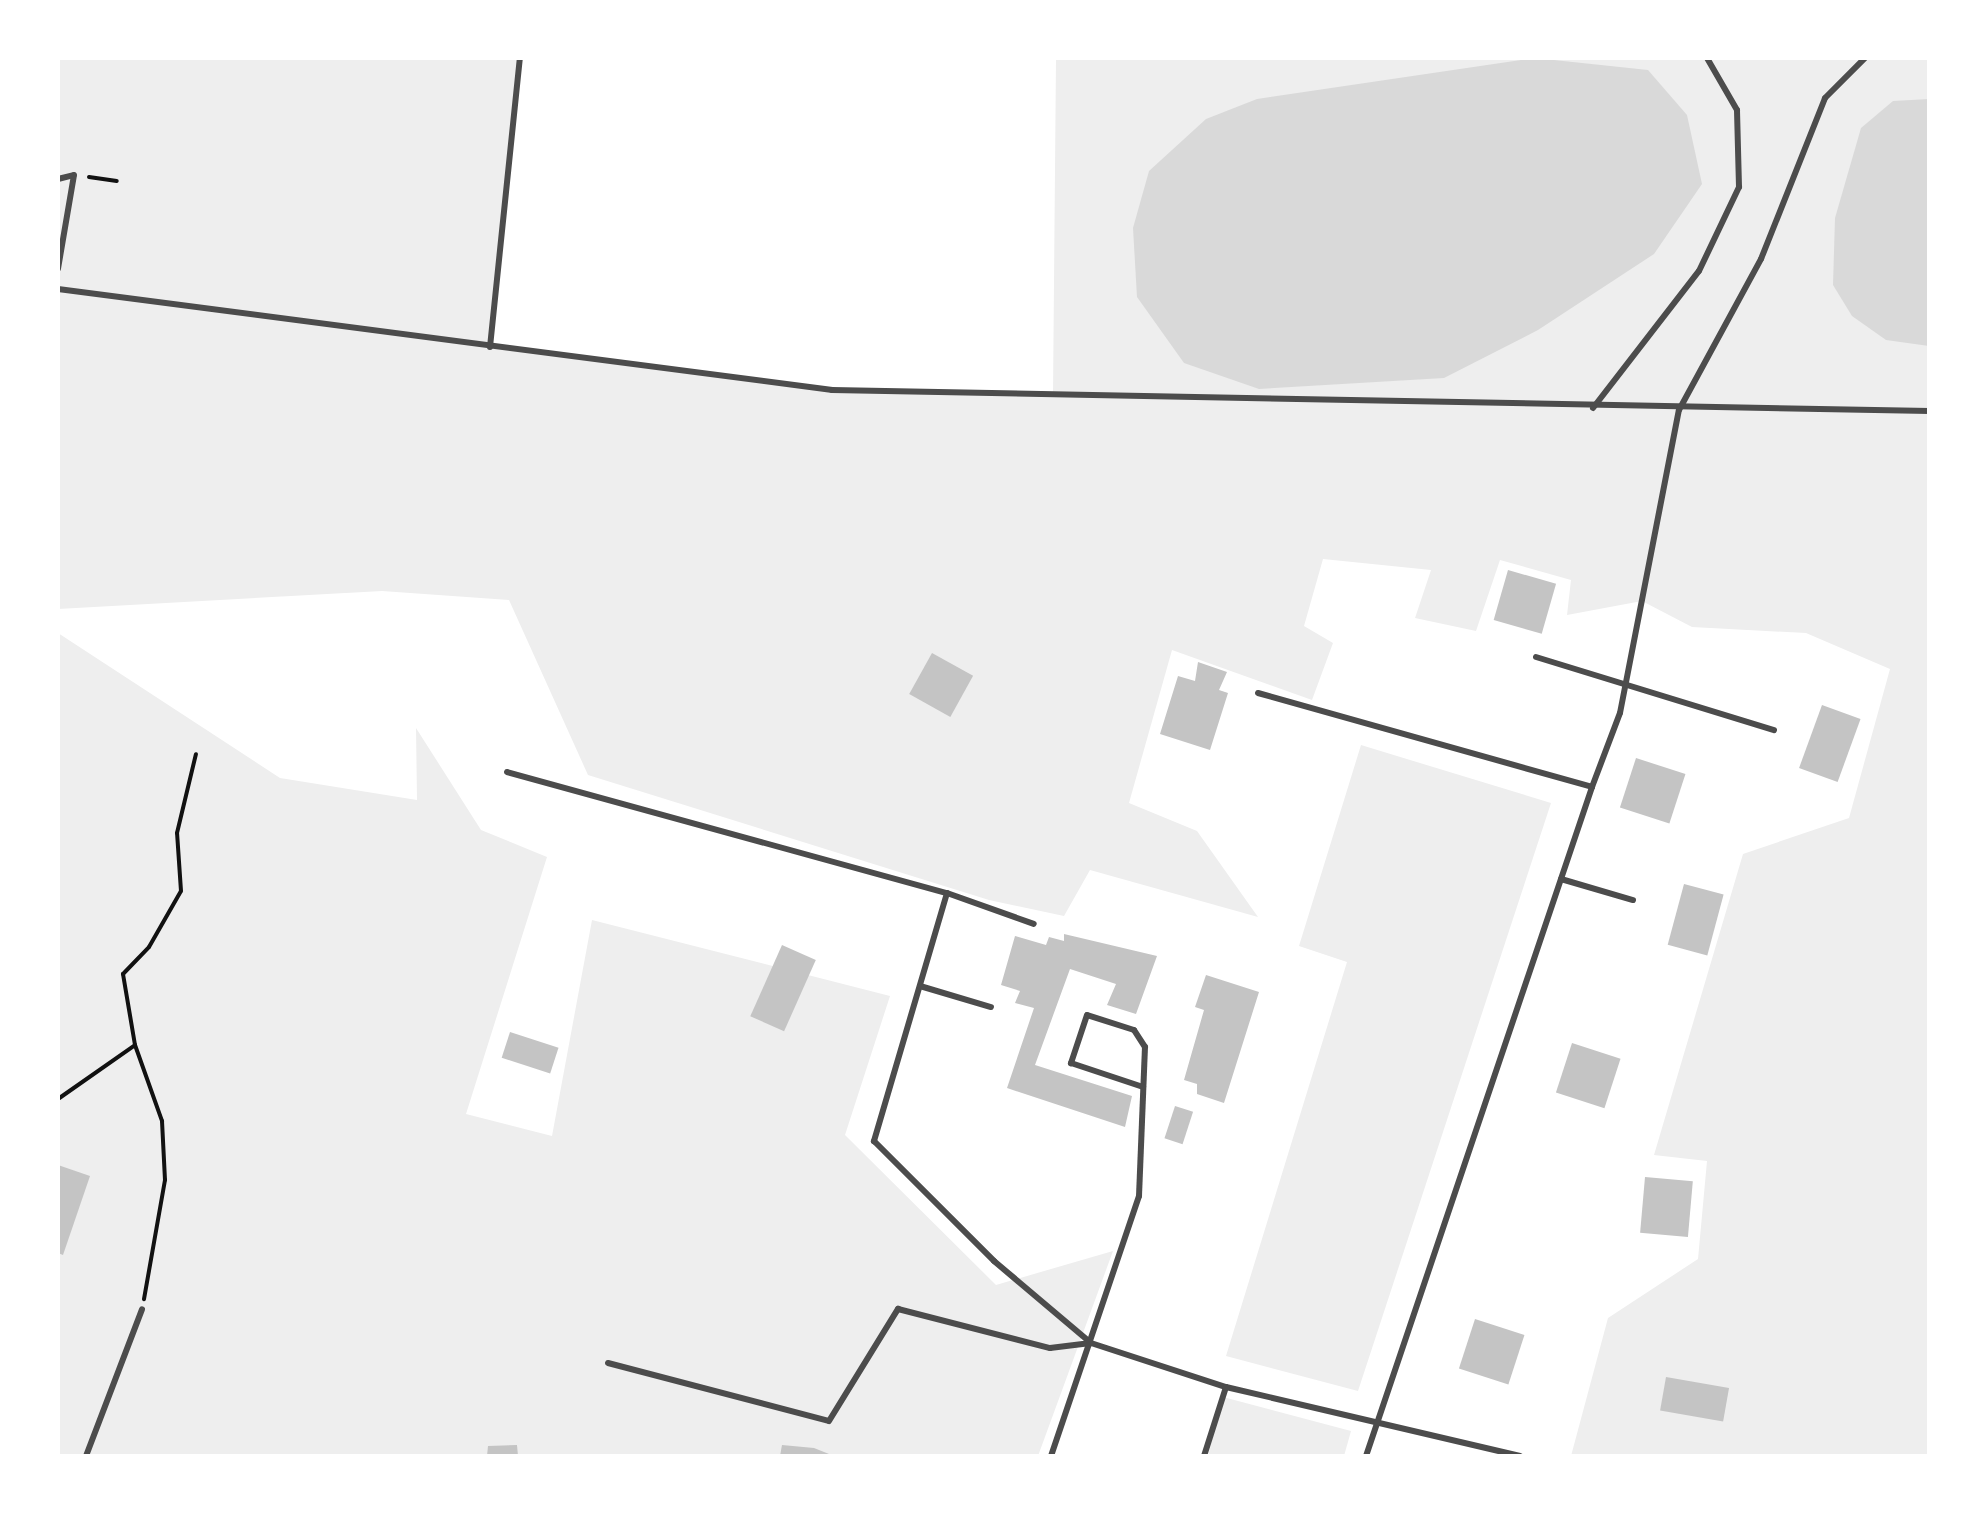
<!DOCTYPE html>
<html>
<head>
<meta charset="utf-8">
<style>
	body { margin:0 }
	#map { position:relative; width:1987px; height:1514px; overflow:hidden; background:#fff; font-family:"Source Sans 3",sans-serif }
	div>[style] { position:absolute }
	.green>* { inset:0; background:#eee }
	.water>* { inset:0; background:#d9d9d9 }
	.building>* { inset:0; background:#c4c4c4; transform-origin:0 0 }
	.path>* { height:4px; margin:-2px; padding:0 2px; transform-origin:2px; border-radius:2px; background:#111 }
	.service>* { height:6px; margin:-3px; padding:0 3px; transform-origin:3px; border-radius:3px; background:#4c4c4c }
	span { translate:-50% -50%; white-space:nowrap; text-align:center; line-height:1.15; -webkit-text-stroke:8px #fff; paint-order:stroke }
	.frame { position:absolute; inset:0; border:60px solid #fff; pointer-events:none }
</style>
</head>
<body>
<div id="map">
	<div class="green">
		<i style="clip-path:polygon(58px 58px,520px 58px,491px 347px,832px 390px,1053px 394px,1056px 58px,1929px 58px,1929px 1456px,1571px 1456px,1608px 1318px,1698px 1259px,1707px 1161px,1654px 1155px,1743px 854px,1849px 818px,1890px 669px,1806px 633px,1692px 627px,1642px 601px,1567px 615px,1571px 580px,1500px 560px,1476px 631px,1415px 618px,1431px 570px,1323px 559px,1304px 626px,1333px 643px,1312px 700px,1172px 650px,1129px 803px,1197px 831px,1258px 917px,1090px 870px,1064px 916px,989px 900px,588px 775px,509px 600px,382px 591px,58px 609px)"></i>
		<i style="clip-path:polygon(58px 633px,280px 778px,417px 800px,416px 728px,481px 830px,547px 857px,466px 1114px,552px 1136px,592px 920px,890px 996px,845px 1135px,996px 1285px,1113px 1251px,1038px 1456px,58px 1456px)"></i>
		<i style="clip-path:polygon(1361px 745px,1551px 803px,1358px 1391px,1226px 1356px,1347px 962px,1299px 946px)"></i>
		<i style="clip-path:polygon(1223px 1397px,1351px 1431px,1344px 1456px,1208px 1456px)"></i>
	</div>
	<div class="water">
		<i style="clip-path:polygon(1535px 58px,1648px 70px,1687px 115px,1702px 184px,1654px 254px,1538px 330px,1444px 378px,1259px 389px,1184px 363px,1137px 297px,1133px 228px,1149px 171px,1206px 119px,1257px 99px)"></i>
		<i style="clip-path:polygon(1929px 99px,1930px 99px,1929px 346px,1886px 340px,1852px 316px,1833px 285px,1835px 218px,1861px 128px,1893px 101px)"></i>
	</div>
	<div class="building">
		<i style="left:1508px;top:570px;width:50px;height:52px;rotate:16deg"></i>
		<i style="left:932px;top:653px;width:47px;height:47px;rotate:29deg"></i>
		<i style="clip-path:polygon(1198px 662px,1227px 672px,1219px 690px,1228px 693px,1210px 750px,1160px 734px,1178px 676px,1195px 681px)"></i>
		<i style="left:1822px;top:705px;width:41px;height:67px;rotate:20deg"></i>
		<i style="left:1636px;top:758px;width:52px;height:52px;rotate:18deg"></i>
		<i style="left:1684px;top:884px;width:41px;height:63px;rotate:15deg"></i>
		<i style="clip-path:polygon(1064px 934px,1157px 956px,1136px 1014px,1107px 1005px,1116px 984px,1070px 969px,1035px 1065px,1132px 1096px,1125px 1127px,1007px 1088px,1034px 1008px,1015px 1003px,1020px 991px,1001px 985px,1015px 936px,1046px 945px,1049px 937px,1064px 941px)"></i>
		<i style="left:782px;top:945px;width:37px;height:78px;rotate:24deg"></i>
		<i style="clip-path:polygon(1206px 975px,1259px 992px,1224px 1103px,1197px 1094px,1197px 1084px,1184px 1080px,1204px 1010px,1195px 1007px)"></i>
		<i style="left:510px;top:1032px;width:51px;height:27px;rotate:18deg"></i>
		<i style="left:1572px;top:1043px;width:51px;height:52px;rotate:18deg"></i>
		<i style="left:1175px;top:1106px;width:19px;height:34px;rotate:18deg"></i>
		<i style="clip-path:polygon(58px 1165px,90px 1176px,63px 1255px,58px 1253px)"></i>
		<i style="left:1645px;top:1177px;width:48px;height:56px;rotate:5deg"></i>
		<i style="left:1475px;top:1319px;width:52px;height:52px;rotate:18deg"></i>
		<i style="left:1666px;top:1377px;width:64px;height:34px;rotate:10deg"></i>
		<i style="clip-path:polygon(517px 1445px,518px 1456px,487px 1456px,488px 1446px)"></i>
		<i style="clip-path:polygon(782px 1445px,814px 1448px,834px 1456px,780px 1456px)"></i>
	</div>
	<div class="path">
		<i style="left:89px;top:177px;width:28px;rotate:8deg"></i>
		<i style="left:135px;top:1045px;width:81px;rotate:70.4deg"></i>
		<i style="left:162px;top:1121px;width:59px;rotate:87.1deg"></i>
		<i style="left:165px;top:1180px;width:121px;rotate:100deg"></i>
		<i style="left:58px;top:1099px;width:94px;rotate:-35deg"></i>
		<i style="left:135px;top:1045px;width:72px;rotate:-99.6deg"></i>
		<i style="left:123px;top:974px;width:37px;rotate:-46deg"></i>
		<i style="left:149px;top:947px;width:64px;rotate:-60.3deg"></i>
		<i style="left:181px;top:891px;width:58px;rotate:-93.9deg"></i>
		<i style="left:177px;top:833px;width:81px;rotate:-76.5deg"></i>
	</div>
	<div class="service">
		<i style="left:58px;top:179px;width:16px;rotate:-14deg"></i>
		<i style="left:74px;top:175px;width:95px;rotate:99.7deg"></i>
		<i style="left:58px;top:289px;width:781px;rotate:7.43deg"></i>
		<i style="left:832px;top:390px;width:1098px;rotate:1.1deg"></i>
		<i style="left:490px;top:347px;width:291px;rotate:-84.1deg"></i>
		<i style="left:1593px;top:408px;width:173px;rotate:-52.3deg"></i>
		<i style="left:1699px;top:271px;width:93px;rotate:-64.5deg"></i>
		<i style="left:1739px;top:187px;width:77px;rotate:-91.5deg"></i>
		<i style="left:1737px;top:110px;width:60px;rotate:-120deg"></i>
		<i style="left:1536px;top:657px;width:249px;rotate:17.1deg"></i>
		<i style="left:1258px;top:693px;width:347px;rotate:15.7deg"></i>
		<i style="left:1592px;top:787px;width:79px;rotate:-69.3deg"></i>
		<i style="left:1620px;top:713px;width:309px;rotate:-79deg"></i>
		<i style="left:1679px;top:410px;width:172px;rotate:-61.5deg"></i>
		<i style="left:1761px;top:259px;width:173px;rotate:-68.3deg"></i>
		<i style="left:1825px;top:98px;width:57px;rotate:-45deg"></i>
		<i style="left:507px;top:772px;width:456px;rotate:15.4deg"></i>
		<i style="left:947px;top:893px;width:259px;rotate:106.4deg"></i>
		<i style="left:874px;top:1141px;width:170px;rotate:45deg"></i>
		<i style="left:994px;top:1261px;width:127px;rotate:40.2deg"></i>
		<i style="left:1561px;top:879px;width:75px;rotate:16.3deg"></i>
		<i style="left:947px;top:893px;width:92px;rotate:19.6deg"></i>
		<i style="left:920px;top:986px;width:74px;rotate:16.5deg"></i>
		<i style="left:608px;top:1363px;width:228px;rotate:14.7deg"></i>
		<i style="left:829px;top:1421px;width:132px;rotate:-58.4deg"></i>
		<i style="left:898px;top:1309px;width:157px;rotate:14.4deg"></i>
		<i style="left:1050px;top:1348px;width:41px;rotate:-7deg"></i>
		<i style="left:1091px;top:1343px;width:142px;rotate:18.1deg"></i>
		<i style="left:1226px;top:1387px;width:302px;rotate:13.2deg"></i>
		<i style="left:86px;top:1456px;width:157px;rotate:-69.1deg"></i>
		<i style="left:1051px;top:1456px;width:274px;rotate:-71.3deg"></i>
		<i style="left:1139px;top:1196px;width:149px;rotate:-87.7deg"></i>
		<i style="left:1145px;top:1047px;width:20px;rotate:-123deg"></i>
		<i style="left:1134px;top:1030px;width:49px;rotate:-162.3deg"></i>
		<i style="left:1087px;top:1015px;width:51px;rotate:108.4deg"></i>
		<i style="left:1071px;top:1063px;width:76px;rotate:18.4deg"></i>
		<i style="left:1204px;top:1456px;width:72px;rotate:-72.3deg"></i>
		<i style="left:1366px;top:1456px;width:706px;rotate:-71.33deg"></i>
	</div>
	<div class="frame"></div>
</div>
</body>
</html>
